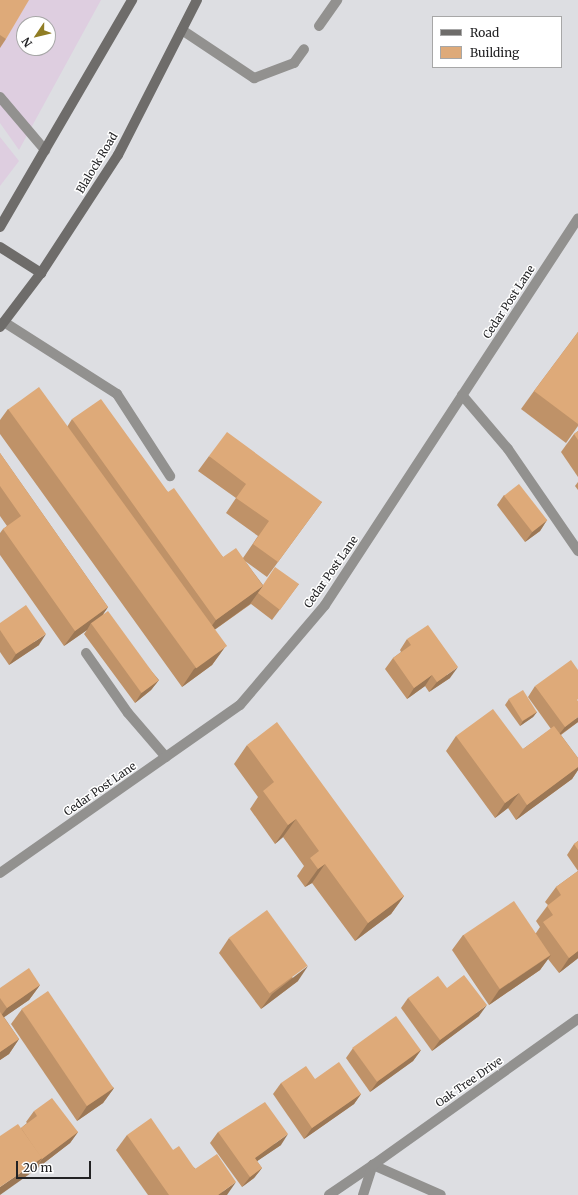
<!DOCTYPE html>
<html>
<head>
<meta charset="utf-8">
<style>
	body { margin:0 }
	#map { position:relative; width:578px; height:1195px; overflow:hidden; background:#dddee2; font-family:Merriweather,serif }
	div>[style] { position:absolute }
	.commercial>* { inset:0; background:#decee0 }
	.service>* { height:10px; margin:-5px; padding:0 5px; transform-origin:5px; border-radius:5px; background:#92918f }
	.minor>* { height:10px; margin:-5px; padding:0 5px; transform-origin:5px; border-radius:5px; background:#92918f }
	.secondary>* { height:10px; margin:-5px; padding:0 5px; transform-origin:5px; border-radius:5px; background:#6e6c6a }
	.wall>* { inset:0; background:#bf9268 }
	.shaded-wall>* { inset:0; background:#9b7755 }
	.building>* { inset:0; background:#deaa79; transform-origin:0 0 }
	span { translate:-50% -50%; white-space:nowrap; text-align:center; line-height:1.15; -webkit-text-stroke:3px #fff; paint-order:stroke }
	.street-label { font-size:11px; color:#222224 }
	.legend { position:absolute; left:432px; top:16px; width:130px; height:52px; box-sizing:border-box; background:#fff; border:1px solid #a7a7a7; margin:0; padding:5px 7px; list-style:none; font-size:12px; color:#222224 }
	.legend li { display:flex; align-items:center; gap:8px; height:20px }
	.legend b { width:20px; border:1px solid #a7a7a7 }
	.north { position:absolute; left:16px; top:16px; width:40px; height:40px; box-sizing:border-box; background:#fff; border:1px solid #a7a7a7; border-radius:50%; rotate:235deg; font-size:11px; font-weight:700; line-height:16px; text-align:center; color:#222224 }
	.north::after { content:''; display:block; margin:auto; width:14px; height:18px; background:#907d24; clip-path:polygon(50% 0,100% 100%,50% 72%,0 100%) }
	.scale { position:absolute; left:16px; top:1161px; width:75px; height:18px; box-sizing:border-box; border:2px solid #222224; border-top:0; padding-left:5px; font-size:12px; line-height:14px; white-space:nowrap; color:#222224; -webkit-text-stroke:3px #fff; paint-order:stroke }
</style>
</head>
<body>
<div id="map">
	<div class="commercial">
		<i style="clip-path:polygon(evenodd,0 0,101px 0,19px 150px,0 123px,0 0,24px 24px,48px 24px,48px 48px,24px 48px,24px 24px)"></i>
		<i style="clip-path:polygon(0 137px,19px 161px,0 186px)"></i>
	</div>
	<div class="service">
		<i style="left:319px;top:26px;width:32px;rotate:-55deg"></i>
		<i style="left:182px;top:30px;width:87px;rotate:33.7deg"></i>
		<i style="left:254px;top:78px;width:43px;rotate:-20.6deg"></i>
		<i style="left:294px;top:63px;width:17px;rotate:-54deg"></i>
		<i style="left:0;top:97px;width:70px;rotate:49.7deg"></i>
		<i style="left:4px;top:322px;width:134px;rotate:32.5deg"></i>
		<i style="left:117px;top:394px;width:98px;rotate:57.1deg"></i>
		<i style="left:462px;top:395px;width:71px;rotate:49.6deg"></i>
		<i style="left:508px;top:449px;width:124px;rotate:55.5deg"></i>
		<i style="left:86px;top:653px;width:73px;rotate:55deg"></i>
		<i style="left:128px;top:713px;width:58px;rotate:49.2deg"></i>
	</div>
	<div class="minor">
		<i style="left:0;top:873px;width:293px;rotate:-35deg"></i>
		<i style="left:240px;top:705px;width:131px;rotate:-49.6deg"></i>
		<i style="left:325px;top:605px;width:462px;rotate:-56.8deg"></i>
		<i style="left:329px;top:1195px;width:53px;rotate:-34.3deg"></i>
		<i style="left:373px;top:1165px;width:74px;rotate:23.8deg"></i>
		<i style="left:363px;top:1195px;width:32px;rotate:-72deg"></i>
		<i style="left:373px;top:1165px;width:252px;rotate:-35.5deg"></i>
	</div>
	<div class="secondary">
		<i style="left:0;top:227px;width:263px;rotate:-59.8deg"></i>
		<i style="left:0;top:247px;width:49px;rotate:32.4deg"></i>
		<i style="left:0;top:327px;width:68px;rotate:-52.8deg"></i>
		<i style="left:41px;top:273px;width:141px;rotate:-56.9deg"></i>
		<i style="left:118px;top:155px;width:174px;rotate:-63deg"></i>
	</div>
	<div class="wall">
		<i style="clip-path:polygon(0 0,6px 39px,0 48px)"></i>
		<i style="clip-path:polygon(578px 332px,578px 426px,566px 443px,521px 409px,534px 391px)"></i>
		<i style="clip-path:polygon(8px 409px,67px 427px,72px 419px,168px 492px,223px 557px,243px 558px,258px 536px,226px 513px,236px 498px,198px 471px,209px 456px,322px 502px,267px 577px,245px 561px,263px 585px,299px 584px,272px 620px,251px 604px,213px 631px,225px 647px,212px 665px,182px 687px,0 434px,0 420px)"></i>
		<i style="clip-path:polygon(578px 431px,578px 477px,561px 452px,574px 434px)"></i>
		<i style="clip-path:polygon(0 453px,108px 607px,103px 614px,159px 680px,151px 690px,135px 703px,84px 634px,87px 630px,64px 646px,0 555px,0 533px,3px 529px,7px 526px,0 516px)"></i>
		<i style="clip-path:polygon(578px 482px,578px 490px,575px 486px)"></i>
		<i style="clip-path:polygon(504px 495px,547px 520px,540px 531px,525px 542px,497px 505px)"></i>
		<i style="clip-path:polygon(0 623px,39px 645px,9px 665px,0 652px)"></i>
		<i style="clip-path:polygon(407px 639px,450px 678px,429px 692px,425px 686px,407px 699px,385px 669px,393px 658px,401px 652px,400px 650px)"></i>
		<i style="clip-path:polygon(535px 686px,578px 722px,561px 735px,578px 758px,578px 770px,572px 779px,516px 820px,508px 808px,495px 818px,446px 751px,456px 736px,523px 749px,551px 729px,528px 697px)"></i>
		<i style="clip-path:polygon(509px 699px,537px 712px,533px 717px,520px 726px,505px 705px)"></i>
		<i style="clip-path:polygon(247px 745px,404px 896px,391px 914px,355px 941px,312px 883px,305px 887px,297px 876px,304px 866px,283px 837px,275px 844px,250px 809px,258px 797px,234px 764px)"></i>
		<i style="clip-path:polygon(578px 841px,578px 958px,577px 959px,559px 973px,548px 959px,540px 970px,489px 1005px,452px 950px,463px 935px,536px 933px,540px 927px,536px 921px,548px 905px,545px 902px,556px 887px,578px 871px,567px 855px,574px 844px)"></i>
		<i style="clip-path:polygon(229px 938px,298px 981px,261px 1009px,219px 953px)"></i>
		<i style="clip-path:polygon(40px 985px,29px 1000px,4px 1017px,19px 1039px,9px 1054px,0 1060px,0 988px)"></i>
		<i style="clip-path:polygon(447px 988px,479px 1016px,432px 1051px,401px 1008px,408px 998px)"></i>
		<i style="clip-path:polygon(22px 1009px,114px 1088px,103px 1103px,77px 1121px,11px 1024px)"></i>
		<i style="clip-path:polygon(353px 1048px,421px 1050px,413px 1061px,370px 1092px,346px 1058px)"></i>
		<i style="clip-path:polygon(315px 1079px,361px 1094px,354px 1104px,304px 1139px,273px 1094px,281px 1083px)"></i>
		<i style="clip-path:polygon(34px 1111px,78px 1132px,70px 1143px,35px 1170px,34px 1169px,31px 1173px,21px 1128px,27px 1123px,26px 1122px)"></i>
		<i style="clip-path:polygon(218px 1132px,281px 1145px,257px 1161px,262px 1168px,254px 1178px,242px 1187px,210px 1143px)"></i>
		<i style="clip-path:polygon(127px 1135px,173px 1150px,227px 1195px,148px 1195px,116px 1150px)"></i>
	</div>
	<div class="shaded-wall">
		<i style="clip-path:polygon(547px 520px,540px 531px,525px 542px,533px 531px)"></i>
		<i style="clip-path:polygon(263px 586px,250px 604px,203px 638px,216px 620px)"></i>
		<i style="clip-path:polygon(108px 607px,98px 622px,91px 623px,87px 630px,64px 646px,75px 631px)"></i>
		<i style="clip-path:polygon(46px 634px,39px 645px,9px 665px,16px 654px)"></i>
		<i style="clip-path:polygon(225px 647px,212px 665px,182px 687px,194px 669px)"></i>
		<i style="clip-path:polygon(458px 667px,450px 678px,429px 692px,437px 682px)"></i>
		<i style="clip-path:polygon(432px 675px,425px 686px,407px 699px,414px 688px)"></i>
		<i style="clip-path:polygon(159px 680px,151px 690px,135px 703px,142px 692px)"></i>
		<i style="clip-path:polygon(537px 712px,533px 717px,520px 726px,523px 721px)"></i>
		<i style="clip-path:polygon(578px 717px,578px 722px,557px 737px,565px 727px)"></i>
		<i style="clip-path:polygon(578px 767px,578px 770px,572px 779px,516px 820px,527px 805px)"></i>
		<i style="clip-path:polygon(519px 793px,508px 808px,495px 818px,505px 803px)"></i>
		<i style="clip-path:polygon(296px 819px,283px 837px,275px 844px,288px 825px)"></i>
		<i style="clip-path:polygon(325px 864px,312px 883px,305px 887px,318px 869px)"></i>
		<i style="clip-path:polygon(404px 896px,391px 914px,355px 941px,368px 923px)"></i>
		<i style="clip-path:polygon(578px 951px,578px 958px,577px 959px,559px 973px,569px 958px)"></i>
		<i style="clip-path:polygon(551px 955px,540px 970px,489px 1005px,499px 990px)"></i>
		<i style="clip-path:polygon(308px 966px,298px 981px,261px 1009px,272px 994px)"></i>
		<i style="clip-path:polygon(40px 985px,29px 1000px,0 1020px,0 1017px,7px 1008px)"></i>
		<i style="clip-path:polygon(487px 1005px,479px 1016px,432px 1051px,440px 1040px)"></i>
		<i style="clip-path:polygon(19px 1039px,9px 1054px,0 1060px,0 1052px)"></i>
		<i style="clip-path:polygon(421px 1050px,413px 1061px,370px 1092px,378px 1081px)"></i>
		<i style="clip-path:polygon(114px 1088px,103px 1103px,77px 1121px,87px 1106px)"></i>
		<i style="clip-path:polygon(361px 1094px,354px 1104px,304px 1139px,312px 1128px)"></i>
		<i style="clip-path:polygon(78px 1132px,70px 1143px,35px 1170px,42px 1159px)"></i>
		<i style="clip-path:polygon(288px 1134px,281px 1145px,247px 1168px,255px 1158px)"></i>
		<i style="clip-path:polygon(42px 1158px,31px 1173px,0 1195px,0 1187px)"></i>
		<i style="clip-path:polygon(262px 1168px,254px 1178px,242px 1187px,250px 1177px)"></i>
		<i style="clip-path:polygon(236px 1182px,227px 1195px,218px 1195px)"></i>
	</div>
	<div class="building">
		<i style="clip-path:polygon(0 0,29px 0,6px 39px,0 35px)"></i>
		<i style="clip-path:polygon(578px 332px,578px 424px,534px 391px)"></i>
		<i style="left:39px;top:387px;width:320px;height:38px;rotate:54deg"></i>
		<i style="clip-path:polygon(101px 399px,168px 492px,174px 488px,223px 557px,236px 548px,263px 586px,216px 620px,72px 419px)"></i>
		<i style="clip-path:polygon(578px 431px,578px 440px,574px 434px)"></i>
		<i style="clip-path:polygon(227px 432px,322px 502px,278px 562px,253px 544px,269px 521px,236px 498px,246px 484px,209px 456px)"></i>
		<i style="clip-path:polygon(0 453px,108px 607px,75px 631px,3px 529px,21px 516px,0 486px)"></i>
		<i style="left:519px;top:484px;width:46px;height:19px;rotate:52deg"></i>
		<i style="clip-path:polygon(275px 567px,299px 584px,280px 610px,258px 593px,263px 586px,263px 585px)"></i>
		<i style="clip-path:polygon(26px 605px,46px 634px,16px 654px,0 630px,0 623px)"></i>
		<i style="left:108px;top:611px;width:86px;height:21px;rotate:54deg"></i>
		<i style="clip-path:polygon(428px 625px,458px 667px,437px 682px,432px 675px,414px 688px,393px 658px,411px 645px,407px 639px)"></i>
		<i style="clip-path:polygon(571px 660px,578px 670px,578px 699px,577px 700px,578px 701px,578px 717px,565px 727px,535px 686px)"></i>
		<i style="left:523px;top:690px;width:26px;height:17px;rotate:58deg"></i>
		<i style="clip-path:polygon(493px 709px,523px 749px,554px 726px,578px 758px,578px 767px,527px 805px,519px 793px,505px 803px,456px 736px)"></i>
		<i style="clip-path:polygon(277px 722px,404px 896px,368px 923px,325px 864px,318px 869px,310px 858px,319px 851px,296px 819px,288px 825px,263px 791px,274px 782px,247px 745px)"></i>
		<i style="clip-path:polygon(578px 841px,578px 850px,574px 844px)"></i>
		<i style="clip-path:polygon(578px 871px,578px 951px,569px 958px,543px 922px,553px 915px,547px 906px,561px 895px,556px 887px)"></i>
		<i style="left:514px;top:901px;width:65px;height:61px;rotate:56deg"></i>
		<i style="left:267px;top:910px;width:69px;height:47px;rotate:54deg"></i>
		<i style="clip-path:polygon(29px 968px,40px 985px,7px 1008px,0 998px,0 988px)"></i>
		<i style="clip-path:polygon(464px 975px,487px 1005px,440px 1040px,408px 998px,438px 976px,447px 988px)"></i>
		<i style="left:48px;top:991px;width:117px;height:32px;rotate:56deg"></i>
		<i style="clip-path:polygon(0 1012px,19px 1039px,0 1052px)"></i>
		<i style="left:396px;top:1016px;width:42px;height:54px;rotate:54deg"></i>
		<i style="clip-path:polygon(339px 1062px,361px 1094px,312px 1128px,281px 1083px,306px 1066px,315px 1079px)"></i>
		<i style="clip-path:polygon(52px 1098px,78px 1132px,42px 1159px,21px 1128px,37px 1116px,34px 1111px)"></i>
		<i style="clip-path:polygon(265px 1102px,288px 1134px,255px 1158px,262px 1168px,250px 1177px,218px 1132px)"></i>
		<i style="clip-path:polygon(151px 1118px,173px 1150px,179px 1146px,195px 1169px,217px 1154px,236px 1182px,218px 1195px,169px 1195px,127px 1135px)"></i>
		<i style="clip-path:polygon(18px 1124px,42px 1158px,0 1187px,0 1136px)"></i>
	</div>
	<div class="street-label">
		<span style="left:97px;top:163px;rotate:-59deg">Blalock Road</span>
		<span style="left:509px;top:302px;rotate:-57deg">Cedar Post Lane</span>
		<span style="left:331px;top:572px;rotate:-55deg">Cedar Post Lane</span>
		<span style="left:100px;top:789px;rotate:-35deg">Cedar Post Lane</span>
		<span style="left:469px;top:1082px;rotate:-35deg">Oak Tree Drive</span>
	</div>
	<ul class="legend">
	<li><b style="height:5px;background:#6e6c6a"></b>Road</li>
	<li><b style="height:11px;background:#deaa79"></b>Building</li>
	</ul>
	<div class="north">N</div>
	<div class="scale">20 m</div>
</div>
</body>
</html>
